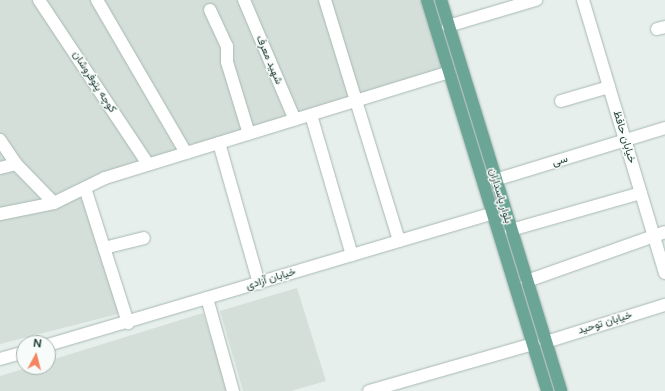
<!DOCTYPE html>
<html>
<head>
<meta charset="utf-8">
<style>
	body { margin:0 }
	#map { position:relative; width:665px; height:391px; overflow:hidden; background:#e6efeb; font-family:Figtree,Vazirmatn,sans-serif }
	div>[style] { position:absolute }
	.built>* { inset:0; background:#d4dfda }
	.roads { filter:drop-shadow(0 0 1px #a8b8b2) drop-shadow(0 0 1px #a8b8b2) }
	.minor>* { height:12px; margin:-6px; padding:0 6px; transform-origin:6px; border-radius:6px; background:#fff }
	.major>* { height:12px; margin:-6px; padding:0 6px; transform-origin:6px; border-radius:6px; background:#6aa596 }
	span { translate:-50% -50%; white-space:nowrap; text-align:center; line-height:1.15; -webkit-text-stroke:3px #f7fbf9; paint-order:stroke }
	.street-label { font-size:11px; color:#24423a }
	.north { position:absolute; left:16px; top:335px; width:40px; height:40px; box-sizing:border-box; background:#f7fbf9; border:1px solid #a3b1ad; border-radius:50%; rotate:7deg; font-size:11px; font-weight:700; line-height:16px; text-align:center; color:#24423a }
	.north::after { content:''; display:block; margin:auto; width:14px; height:18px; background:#f4845f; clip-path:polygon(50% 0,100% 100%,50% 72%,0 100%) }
</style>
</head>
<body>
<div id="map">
	<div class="built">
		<i style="clip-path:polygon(0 0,425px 0,449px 72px,52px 200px,0 212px)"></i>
		<i style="clip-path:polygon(85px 188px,122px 313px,0 344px,0 217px)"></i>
		<i style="clip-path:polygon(297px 288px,326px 381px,291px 391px,243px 391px,220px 311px)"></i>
		<i style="clip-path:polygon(203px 313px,230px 391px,0 391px,0 376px,30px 367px,48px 367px,48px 361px)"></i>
	</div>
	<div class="roads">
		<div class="minor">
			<i style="left:39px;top:0;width:197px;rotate:56.4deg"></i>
			<i style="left:97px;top:0;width:177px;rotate:59.8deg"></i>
			<i style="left:244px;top:0;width:130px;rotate:67deg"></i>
			<i style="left:325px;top:0;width:252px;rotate:72.9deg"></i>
			<i style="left:583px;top:0;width:285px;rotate:73.3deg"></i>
			<i style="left:210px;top:10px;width:40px;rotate:65deg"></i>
			<i style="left:227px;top:46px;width:16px;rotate:90deg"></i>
			<i style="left:227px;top:62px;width:75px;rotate:73deg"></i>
			<i style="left:448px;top:26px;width:92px;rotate:-16.5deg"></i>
			<i style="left:657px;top:29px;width:8px;rotate:-14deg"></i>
			<i style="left:561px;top:101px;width:50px;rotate:-16.3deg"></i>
			<i style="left:311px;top:115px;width:146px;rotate:73.7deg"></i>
			<i style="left:0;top:140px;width:29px;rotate:56deg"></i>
			<i style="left:16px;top:164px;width:54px;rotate:45.7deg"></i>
			<i style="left:219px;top:143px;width:146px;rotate:74.1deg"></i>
			<i style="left:0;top:168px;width:16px;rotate:-14deg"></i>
			<i style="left:495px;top:180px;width:178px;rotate:-17deg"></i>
			<i style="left:85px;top:188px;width:142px;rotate:72.3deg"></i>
			<i style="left:0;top:214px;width:55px;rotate:-11.5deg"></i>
			<i style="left:54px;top:203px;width:57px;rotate:-26.1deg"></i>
			<i style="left:105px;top:178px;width:360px;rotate:-17.1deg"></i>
			<i style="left:511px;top:230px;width:135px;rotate:-15.9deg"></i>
			<i style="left:104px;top:248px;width:41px;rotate:-14deg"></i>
			<i style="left:527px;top:281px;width:146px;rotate:-19.5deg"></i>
			<i style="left:207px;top:298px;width:97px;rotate:74.4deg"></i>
			<i style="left:546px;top:342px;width:125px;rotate:-17.3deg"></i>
			<i style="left:48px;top:345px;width:464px;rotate:-16.5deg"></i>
			<i style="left:0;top:359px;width:25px;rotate:-16deg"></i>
			<i style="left:369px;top:391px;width:171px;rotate:-16deg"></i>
		</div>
		<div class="major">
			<i style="left:427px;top:0;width:409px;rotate:72.9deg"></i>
			<i style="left:441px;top:0;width:409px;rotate:72.9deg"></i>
		</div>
	</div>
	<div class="street-label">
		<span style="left:269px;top:60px;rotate:67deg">شهید معرف</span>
		<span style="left:94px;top:82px;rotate:57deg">کوچه پتوفروشان</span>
		<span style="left:624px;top:137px;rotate:73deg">خیابان حافظ</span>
		<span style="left:560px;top:161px;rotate:-16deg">سی</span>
		<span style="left:500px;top:196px;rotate:73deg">بلوار پاسداران</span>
		<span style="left:271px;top:279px;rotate:-17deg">خیابان آزادی</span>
		<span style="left:605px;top:323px;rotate:-17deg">خیابان توحید</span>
	</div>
	<div class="north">N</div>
</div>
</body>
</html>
